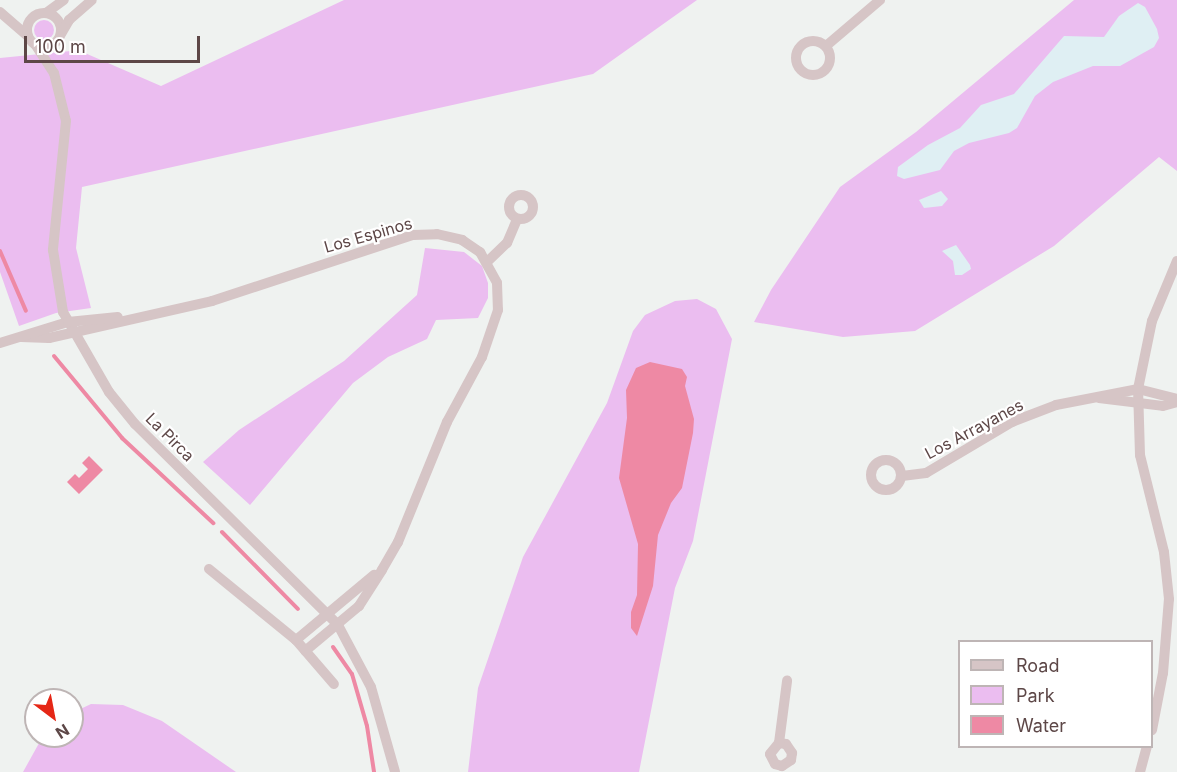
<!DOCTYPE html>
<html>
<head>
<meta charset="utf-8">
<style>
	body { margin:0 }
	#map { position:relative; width:1177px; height:772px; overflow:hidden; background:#eff2f0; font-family:Inter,sans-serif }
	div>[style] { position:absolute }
	.green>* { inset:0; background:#ebbdf0 }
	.round { border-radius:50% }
	.sand>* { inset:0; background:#dfeff3 }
	.water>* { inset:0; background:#ee89a4 }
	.stream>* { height:4px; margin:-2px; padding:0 2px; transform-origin:2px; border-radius:2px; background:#ee89a4 }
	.street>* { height:10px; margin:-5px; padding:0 5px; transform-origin:5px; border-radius:5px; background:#d6c5c6 }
	.street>.ring { margin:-5px; padding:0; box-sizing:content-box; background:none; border:10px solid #d6c5c6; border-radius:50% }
	span { translate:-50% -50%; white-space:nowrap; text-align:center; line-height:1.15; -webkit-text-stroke:4.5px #fff; paint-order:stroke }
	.street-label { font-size:16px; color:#5d4747 }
	.legend { position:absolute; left:958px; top:640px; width:195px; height:108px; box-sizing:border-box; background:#fff; border:2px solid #beb5b5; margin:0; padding:8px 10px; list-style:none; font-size:18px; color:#5d4747 }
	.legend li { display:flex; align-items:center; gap:12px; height:30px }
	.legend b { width:30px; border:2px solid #beb5b5 }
	.north { position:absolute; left:24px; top:688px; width:60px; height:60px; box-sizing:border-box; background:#fff; border:2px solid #beb5b5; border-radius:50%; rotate:148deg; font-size:16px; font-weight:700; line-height:24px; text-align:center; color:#5d4747 }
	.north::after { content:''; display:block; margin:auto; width:21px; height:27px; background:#e52716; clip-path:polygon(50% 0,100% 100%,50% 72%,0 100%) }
	.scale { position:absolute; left:24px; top:36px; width:176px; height:27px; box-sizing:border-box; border:3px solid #5d4747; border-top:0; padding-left:8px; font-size:18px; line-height:21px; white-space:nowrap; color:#5d4747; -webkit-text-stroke:4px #fff; paint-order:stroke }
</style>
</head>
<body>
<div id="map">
	<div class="green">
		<i style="clip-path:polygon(344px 0,697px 0,593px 74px,82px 187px,76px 248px,91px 308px,56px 313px,19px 326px,0 272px,0 58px,71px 51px,71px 47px,161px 86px)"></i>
		<i style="clip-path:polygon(1074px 0,1177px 0,1177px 171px,1159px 157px,1054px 246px,915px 331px,843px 337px,754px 322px,771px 290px,840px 187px,916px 132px)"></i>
		<i class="round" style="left:34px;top:20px;width:20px;height:20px"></i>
		<i style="clip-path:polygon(425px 248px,464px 252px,482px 266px,488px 283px,488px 298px,478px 318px,436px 320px,427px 339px,388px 357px,353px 383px,250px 505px,203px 462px,239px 430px,344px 361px,417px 295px)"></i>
		<i style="clip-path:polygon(697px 299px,716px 309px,732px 339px,693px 541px,675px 588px,639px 772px,468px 772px,478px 688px,523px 557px,607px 403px,633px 331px,645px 315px,675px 301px)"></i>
		<i style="clip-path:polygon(91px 704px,123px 705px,162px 721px,236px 772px,23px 772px,43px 736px,72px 736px,72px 713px)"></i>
	</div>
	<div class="sand">
		<i style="clip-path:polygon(1138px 3px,1145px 7px,1157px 29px,1159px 38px,1154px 47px,1120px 66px,1093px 66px,1053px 82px,1035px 96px,1017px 128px,1009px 133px,969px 143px,954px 151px,940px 170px,904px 179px,897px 176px,898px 167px,928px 145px,960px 128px,981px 105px,1014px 94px,1064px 36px,1104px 37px,1119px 16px)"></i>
		<i style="clip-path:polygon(941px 191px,948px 199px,942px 206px,924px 208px,919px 200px)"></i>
		<i style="clip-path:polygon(956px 245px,970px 265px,971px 269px,962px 275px,955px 275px,953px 261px,942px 251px)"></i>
	</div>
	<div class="water">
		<i style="clip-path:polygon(650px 362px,682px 369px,687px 377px,685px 386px,694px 419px,693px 433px,682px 488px,671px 503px,658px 535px,653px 586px,637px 636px,631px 628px,631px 612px,637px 595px,638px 544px,619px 478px,627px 418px,626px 390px,636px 368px)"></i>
		<i style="clip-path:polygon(89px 456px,103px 470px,79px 494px,67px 482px,75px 474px,79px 478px,88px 469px,82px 463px)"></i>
	</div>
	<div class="stream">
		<i style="left:0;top:251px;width:65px;rotate:66.6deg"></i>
		<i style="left:54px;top:356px;width:107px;rotate:50.3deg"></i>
		<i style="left:122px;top:438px;width:125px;rotate:43deg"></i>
		<i style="left:222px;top:532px;width:108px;rotate:45.4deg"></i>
		<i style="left:333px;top:647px;width:33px;rotate:55deg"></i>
		<i style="left:352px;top:674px;width:54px;rotate:73.9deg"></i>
		<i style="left:367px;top:726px;width:47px;rotate:81.3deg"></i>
	</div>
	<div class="street">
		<i style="left:0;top:12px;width:37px;rotate:41deg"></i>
		<i style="left:46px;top:13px;width:22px;rotate:-36deg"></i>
		<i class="ring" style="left:27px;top:13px;width:24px;height:24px"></i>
		<i style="left:61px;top:34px;width:16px;rotate:-60deg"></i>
		<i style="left:69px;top:20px;width:30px;rotate:-41deg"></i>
		<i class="ring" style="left:796px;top:41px;width:24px;height:24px"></i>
		<i style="left:35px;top:44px;width:35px;rotate:57deg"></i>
		<i style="left:54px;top:73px;width:49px;rotate:76deg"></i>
		<i style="left:66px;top:121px;width:130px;rotate:95.8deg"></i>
		<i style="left:53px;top:250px;width:63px;rotate:80.8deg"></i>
		<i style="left:63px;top:312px;width:92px;rotate:60.1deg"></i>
		<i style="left:109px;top:392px;width:41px;rotate:50.9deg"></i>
		<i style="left:135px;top:424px;width:286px;rotate:44.7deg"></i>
		<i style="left:338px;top:625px;width:70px;rotate:62deg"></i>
		<i style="left:371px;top:687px;width:88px;rotate:74.2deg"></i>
		<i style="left:826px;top:46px;width:71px;rotate:-40.4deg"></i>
		<i class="ring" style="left:509px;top:195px;width:14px;height:14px"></i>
		<i style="left:487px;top:262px;width:28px;rotate:-44deg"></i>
		<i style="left:507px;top:243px;width:26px;rotate:-67deg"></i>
		<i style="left:21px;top:337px;width:28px;rotate:2deg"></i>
		<i style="left:49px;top:338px;width:167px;rotate:-12.8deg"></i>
		<i style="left:212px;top:301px;width:212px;rotate:-18.2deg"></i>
		<i style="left:413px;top:235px;width:24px;rotate:-2deg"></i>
		<i style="left:437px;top:234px;width:26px;rotate:13deg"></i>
		<i style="left:462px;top:240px;width:22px;rotate:34deg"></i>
		<i style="left:480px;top:252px;width:35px;rotate:61deg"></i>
		<i style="left:497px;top:283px;width:27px;rotate:88deg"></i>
		<i style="left:498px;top:310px;width:50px;rotate:108.8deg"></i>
		<i style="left:482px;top:357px;width:74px;rotate:118.3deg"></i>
		<i style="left:447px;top:422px;width:130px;rotate:112.2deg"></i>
		<i style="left:398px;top:542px;width:32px;rotate:120deg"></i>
		<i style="left:382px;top:570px;width:43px;rotate:122.6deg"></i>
		<i style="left:359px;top:606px;width:70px;rotate:140.2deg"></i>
		<i style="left:0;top:343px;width:71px;rotate:-17.2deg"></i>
		<i style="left:68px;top:322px;width:50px;rotate:-5.7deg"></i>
		<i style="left:1099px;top:398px;width:64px;rotate:7.1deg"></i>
		<i style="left:1163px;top:406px;width:15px;rotate:-16deg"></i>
		<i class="ring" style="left:871px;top:460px;width:20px;height:20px"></i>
		<i style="left:902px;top:476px;width:24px;rotate:-7deg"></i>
		<i style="left:926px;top:473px;width:100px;rotate:-30.7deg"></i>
		<i style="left:1012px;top:422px;width:47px;rotate:-21.1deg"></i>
		<i style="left:1056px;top:405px;width:84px;rotate:-11deg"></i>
		<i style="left:1138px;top:389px;width:40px;rotate:14.4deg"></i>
		<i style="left:209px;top:569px;width:112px;rotate:39.2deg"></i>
		<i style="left:296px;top:640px;width:58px;rotate:49.2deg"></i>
		<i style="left:296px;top:640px;width:102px;rotate:-39.8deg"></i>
		<i style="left:1152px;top:730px;width:58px;rotate:-79.1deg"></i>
		<i style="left:1163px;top:673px;width:74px;rotate:-85.4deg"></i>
		<i style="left:1169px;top:599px;width:47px;rotate:-96.1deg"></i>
		<i style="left:1164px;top:552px;width:100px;rotate:-103.9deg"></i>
		<i style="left:1140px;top:455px;width:66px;rotate:-91.7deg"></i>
		<i style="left:1138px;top:389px;width:69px;rotate:-78.4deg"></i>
		<i style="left:1152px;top:321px;width:65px;rotate:-67.4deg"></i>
		<i style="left:779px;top:743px;width:7px;rotate:8deg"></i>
		<i style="left:786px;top:744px;width:11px;rotate:56deg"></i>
		<i style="left:792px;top:753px;width:7px;rotate:98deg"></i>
		<i style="left:791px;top:760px;width:11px;rotate:146deg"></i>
		<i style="left:782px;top:766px;width:7px;rotate:-164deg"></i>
		<i style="left:775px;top:764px;width:11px;rotate:-117deg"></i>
		<i style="left:770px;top:754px;width:14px;rotate:-51deg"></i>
		<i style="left:779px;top:743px;width:63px;rotate:-82.6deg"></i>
		<i style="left:1140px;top:772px;width:27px;rotate:-75deg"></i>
	</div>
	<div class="street-label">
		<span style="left:368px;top:235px;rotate:-16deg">Los Espinos</span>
		<span style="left:974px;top:429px;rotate:-28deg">Los Arrayanes</span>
		<span style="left:170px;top:437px;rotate:45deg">La Pirca</span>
	</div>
	<ul class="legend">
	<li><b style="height:8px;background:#d6c5c6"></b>Road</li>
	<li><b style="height:16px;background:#ebbdf0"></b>Park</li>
	<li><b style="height:16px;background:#ee89a4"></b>Water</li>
	</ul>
	<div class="north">N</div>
	<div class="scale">100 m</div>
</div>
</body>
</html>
